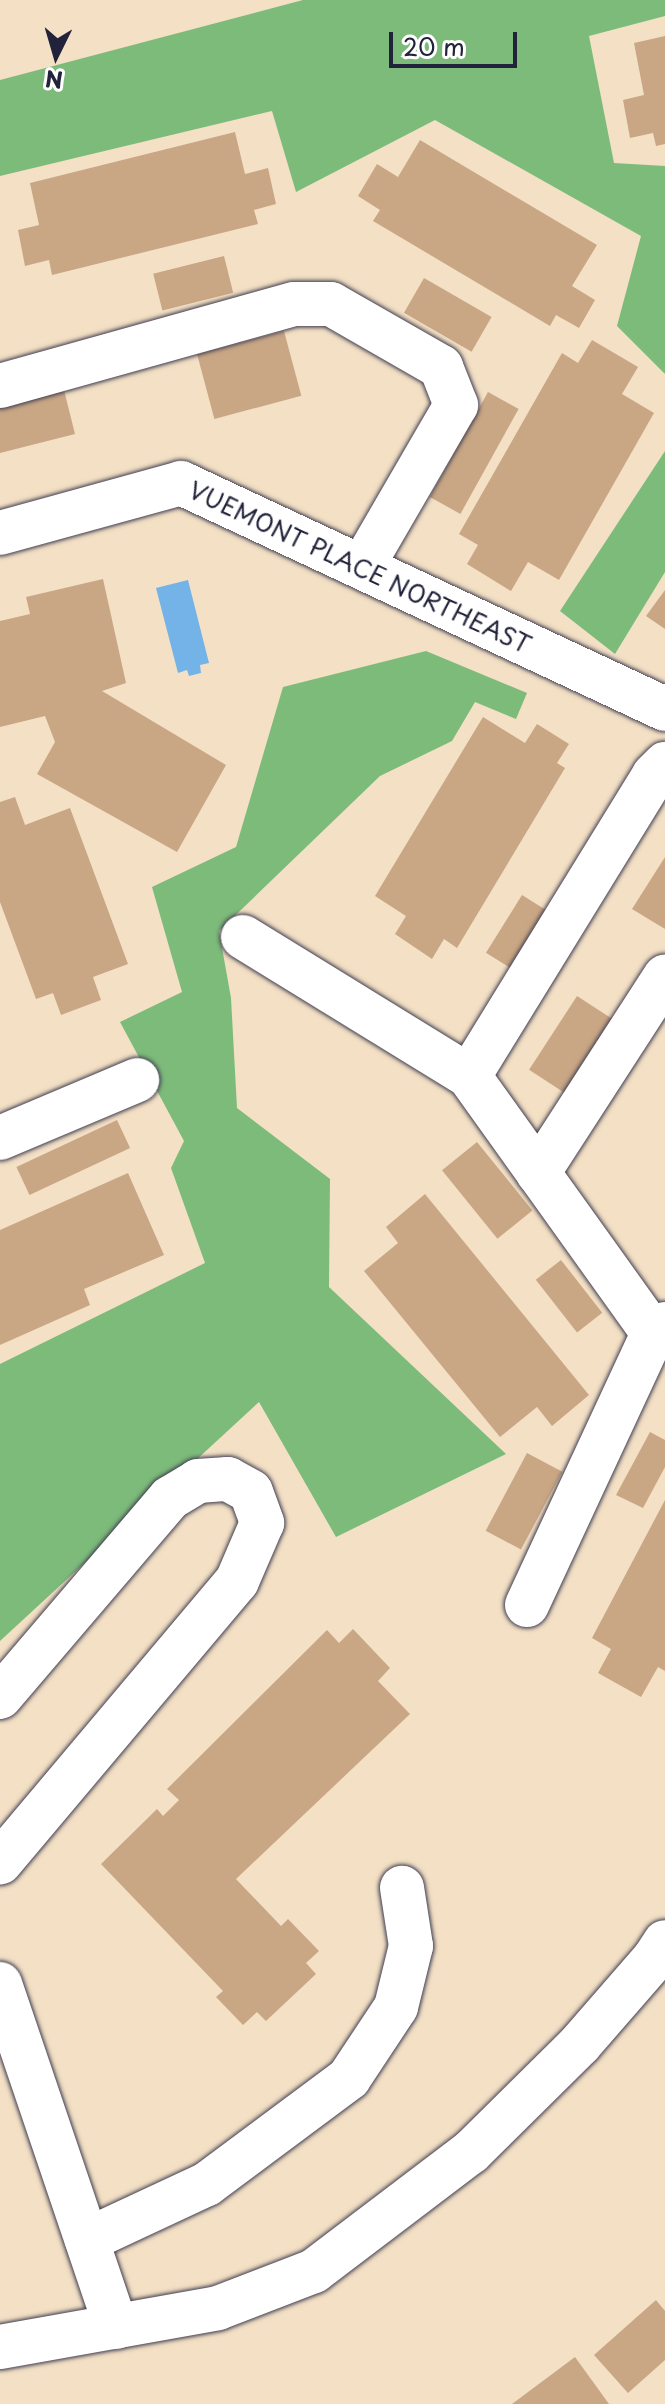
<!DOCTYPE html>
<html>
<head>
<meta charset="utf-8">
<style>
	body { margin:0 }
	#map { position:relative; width:665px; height:2404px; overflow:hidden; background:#f3e0c5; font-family:"Playpen Sans",sans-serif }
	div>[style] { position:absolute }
	.forest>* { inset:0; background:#7dbb7b }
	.water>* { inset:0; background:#73b3e7 }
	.building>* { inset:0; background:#c9a785; transform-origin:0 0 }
	.roads { filter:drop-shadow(0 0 2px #413e50) drop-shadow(0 0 2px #413e50) }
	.minor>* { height:44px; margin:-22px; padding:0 22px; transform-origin:22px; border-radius:22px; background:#fff }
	span { translate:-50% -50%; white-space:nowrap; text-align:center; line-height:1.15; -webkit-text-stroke:6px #fff; paint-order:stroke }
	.street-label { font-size:24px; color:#22223b }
	.north { position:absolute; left:16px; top:16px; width:80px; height:80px; -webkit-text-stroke:6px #fff; paint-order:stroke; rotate:185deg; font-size:22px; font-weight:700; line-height:32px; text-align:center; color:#22223b }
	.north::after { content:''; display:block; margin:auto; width:28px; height:36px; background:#22223b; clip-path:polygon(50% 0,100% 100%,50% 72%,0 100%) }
	.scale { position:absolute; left:389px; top:32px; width:128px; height:36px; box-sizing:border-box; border:4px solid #22223b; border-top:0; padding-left:10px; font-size:24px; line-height:28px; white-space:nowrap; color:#22223b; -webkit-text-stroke:6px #fff; paint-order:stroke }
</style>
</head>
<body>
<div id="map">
	<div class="forest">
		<i style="clip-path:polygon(303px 0,665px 0,665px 16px,589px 36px,614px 163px,665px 166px,665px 374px,617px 326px,641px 236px,435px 120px,296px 192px,272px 111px,0 176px,0 80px)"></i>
		<i style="clip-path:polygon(665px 451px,665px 572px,615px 654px,560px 611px)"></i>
		<i style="clip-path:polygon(426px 651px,527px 693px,516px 719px,475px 702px,452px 741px,380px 776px,219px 931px,231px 998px,237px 1108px,330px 1179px,329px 1287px,506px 1454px,336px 1537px,259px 1402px,0 1641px,0 1364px,205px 1263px,171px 1168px,184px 1141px,120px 1022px,182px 992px,152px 887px,236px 847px,283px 687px)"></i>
	</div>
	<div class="water">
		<i style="clip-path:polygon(188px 580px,209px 663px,200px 665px,201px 673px,189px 676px,187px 670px,178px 673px,156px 588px)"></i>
	</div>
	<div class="building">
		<i style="clip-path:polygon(665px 36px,665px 144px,656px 146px,653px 133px,630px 138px,623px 100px,644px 95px,634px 43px)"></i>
		<i style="clip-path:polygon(235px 132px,245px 174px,268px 168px,276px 204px,254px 210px,258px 224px,52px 275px,49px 260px,25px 266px,18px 230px,39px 225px,30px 183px)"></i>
		<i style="clip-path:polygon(420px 140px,597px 245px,572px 286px,595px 300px,579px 328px,556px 315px,550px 326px,373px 221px,380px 210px,358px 196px,377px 164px,398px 177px)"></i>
		<i style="left:224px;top:256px;width:38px;height:73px;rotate:76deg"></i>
		<i style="left:424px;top:278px;width:78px;height:40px;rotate:30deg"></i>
		<i style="left:284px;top:331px;width:67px;height:90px;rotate:75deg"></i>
		<i style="clip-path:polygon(592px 340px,638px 367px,622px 394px,654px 413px,559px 580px,528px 562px,511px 591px,467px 564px,478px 545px,459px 534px,562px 353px,578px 363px)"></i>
		<i style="clip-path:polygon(64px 390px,75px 434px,0 453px,0 406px)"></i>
		<i style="left:488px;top:392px;width:35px;height:120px;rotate:29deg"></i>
		<i style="clip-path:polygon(103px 579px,126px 683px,102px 691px,226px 765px,177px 852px,37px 774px,55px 742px,45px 716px,0 727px,0 621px,30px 614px,26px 597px)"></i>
		<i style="clip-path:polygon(665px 590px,665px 629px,646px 616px)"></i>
		<i style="clip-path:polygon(483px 717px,525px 743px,537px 724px,569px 744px,557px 763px,565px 768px,457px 948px,444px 939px,432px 959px,395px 934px,406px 916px,375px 896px)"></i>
		<i style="clip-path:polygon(15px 797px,25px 825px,70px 808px,128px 964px,93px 977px,101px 1000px,61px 1015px,53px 993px,36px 999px,0 902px,0 802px)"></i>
		<i style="clip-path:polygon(665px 857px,665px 929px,632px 909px)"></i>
		<i style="left:522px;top:895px;width:32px;height:68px;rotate:32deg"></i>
		<i style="left:577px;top:996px;width:43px;height:88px;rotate:33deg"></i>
		<i style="left:117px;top:1120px;width:31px;height:111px;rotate:65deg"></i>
		<i style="left:477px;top:1142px;width:88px;height:45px;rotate:51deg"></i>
		<i style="clip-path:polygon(128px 1173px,164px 1255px,84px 1289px,90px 1305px,0 1345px,0 1230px)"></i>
		<i style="clip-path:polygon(425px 1194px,589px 1395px,552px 1426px,537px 1407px,500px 1437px,364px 1271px,398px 1243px,386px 1227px)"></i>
		<i style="left:561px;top:1260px;width:67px;height:32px;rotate:52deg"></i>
		<i style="clip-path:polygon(650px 1432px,665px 1440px,665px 1467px,643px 1508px,616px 1495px)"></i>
		<i style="left:527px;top:1453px;width:40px;height:88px;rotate:28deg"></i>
		<i style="clip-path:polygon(665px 1500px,665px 1671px,658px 1667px,641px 1697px,598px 1673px,611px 1649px,592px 1638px)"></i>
		<i style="clip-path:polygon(353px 1629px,390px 1668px,378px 1681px,410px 1714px,236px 1879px,281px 1926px,288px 1919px,319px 1951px,306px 1963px,316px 1974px,266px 2021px,257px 2012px,243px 2025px,216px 1997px,223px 1991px,101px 1864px,157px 1809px,163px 1816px,179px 1800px,167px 1789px,327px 1630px,339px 1643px)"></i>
		<i style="clip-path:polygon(656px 2300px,665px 2311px,665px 2360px,628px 2393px,594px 2355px)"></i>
		<i style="clip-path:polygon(575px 2357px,609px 2404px,512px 2404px)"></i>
	</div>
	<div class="roads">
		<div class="minor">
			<i style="left:0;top:386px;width:305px;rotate:-15.6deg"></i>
			<i style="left:294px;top:304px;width:37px"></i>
			<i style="left:331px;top:304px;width:127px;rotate:29.8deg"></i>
			<i style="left:441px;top:367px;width:41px;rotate:68.5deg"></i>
			<i style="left:456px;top:405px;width:187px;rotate:120.1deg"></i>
			<i style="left:0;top:533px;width:188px;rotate:-15.4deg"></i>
			<i style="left:181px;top:483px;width:534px;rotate:25.03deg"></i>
			<i style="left:243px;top:937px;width:265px;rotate:31.6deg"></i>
			<i style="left:469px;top:1076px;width:316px;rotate:54.4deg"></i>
			<i style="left:469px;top:1076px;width:353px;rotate:-58.4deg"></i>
			<i style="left:654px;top:775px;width:16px;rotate:-45deg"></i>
			<i style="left:0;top:1138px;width:149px;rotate:-22.9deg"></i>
			<i style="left:538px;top:1173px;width:234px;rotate:-57.1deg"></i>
			<i style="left:527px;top:1605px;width:300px;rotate:-65.1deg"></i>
			<i style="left:653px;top:1333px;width:15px;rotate:-37deg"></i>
			<i style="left:0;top:1697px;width:262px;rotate:-49.5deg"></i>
			<i style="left:170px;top:1498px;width:33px;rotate:-31deg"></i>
			<i style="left:198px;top:1481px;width:30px;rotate:-4deg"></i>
			<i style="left:228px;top:1479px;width:26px;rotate:29deg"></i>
			<i style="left:251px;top:1492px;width:33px;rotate:70deg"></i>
			<i style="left:262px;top:1523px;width:63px;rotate:113.3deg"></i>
			<i style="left:237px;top:1581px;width:368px;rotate:130.1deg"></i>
			<i style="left:0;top:1984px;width:362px;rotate:71.3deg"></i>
			<i style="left:87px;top:2240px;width:132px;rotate:-25deg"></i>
			<i style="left:207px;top:2184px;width:177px;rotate:-36.7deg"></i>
			<i style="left:349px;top:2078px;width:85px;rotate:-56.5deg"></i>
			<i style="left:396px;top:2007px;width:63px;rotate:-76.2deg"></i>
			<i style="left:411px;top:1946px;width:59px;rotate:-98.8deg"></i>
			<i style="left:0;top:2347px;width:221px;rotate:-10.1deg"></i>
			<i style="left:218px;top:2308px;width:103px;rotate:-21.1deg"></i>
			<i style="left:314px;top:2271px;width:197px;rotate:-37.2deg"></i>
			<i style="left:471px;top:2152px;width:153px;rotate:-44.7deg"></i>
			<i style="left:580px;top:2044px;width:113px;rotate:-49deg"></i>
			<i style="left:654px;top:1959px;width:20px;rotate:-57deg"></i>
		</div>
	</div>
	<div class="street-label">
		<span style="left:360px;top:567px;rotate:25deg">VUEMONT PLACE NORTHEAST</span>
	</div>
	<div class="north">N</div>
	<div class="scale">20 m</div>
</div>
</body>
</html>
